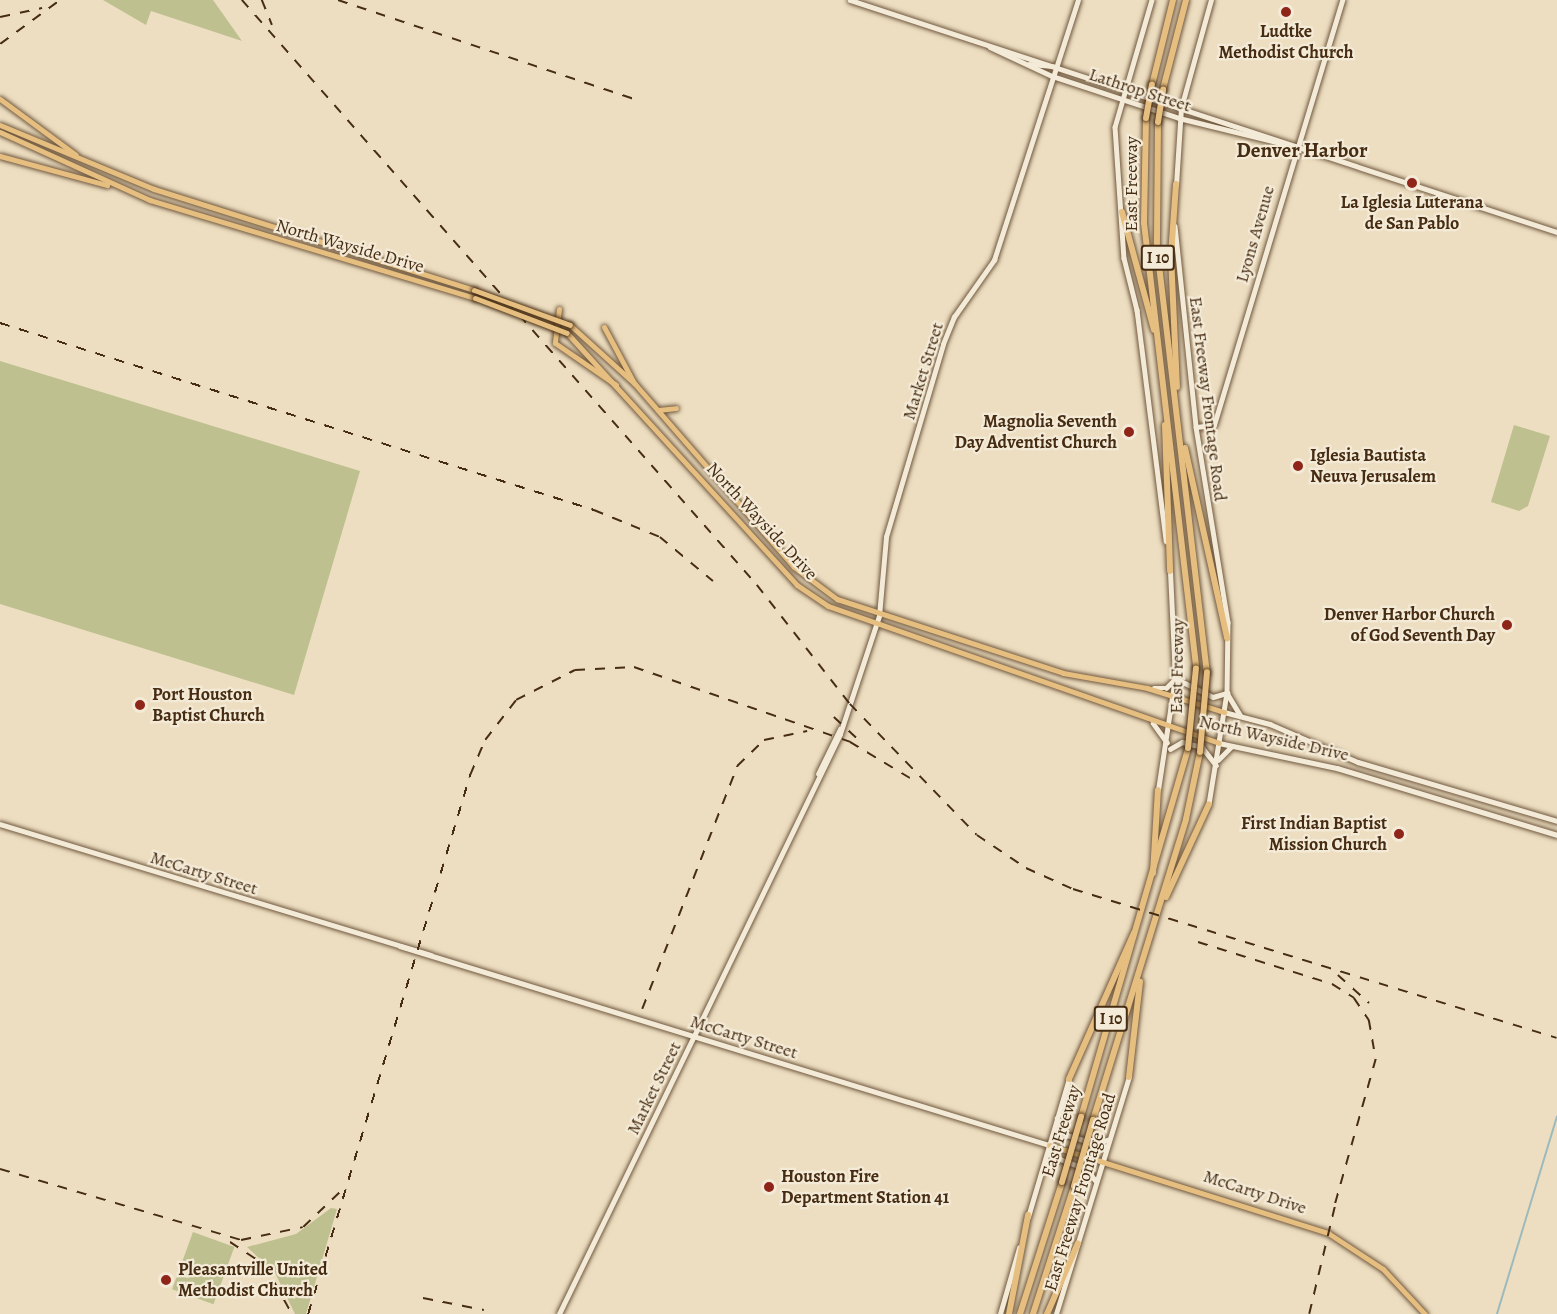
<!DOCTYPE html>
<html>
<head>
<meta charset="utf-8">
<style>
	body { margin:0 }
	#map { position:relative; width:1557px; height:1314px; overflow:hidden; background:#eddec1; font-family:Alegreya,serif }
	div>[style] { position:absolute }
	.green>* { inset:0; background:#bec08f; transform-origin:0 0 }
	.stream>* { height:1.5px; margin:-0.75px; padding:0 0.75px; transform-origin:0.75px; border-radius:0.75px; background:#9cbabc }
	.roads { filter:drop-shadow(0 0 2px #70583e) drop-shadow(0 0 2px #70583e) }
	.tertiary>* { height:4.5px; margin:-2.25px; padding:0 2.25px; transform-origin:2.25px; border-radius:2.25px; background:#f3ead7 }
	.secondary>* { height:4.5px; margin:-2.25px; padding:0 2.25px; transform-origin:2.25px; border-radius:2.25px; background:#f3ead7 }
	.primary>* { height:5px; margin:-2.5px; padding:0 2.5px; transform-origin:2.5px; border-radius:2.5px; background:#e6bf80 }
	.motorway>* { height:6px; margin:-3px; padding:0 3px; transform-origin:3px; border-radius:3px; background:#e6bf80 }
	.rail>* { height:1.5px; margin-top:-0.75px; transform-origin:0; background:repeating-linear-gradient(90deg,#462c12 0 10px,transparent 0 20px) }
	.bridges { filter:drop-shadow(0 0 2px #462c12) drop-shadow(0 0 2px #462c12) }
	.primary-bridge>* { height:5px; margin:-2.5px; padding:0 2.5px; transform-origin:2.5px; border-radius:2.5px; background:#e6bf80 }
	.motorway-bridge>* { height:6px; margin:-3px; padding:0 3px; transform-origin:3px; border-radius:3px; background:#e6bf80 }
	.dots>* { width:16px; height:16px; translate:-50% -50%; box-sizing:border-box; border:3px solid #f3ead7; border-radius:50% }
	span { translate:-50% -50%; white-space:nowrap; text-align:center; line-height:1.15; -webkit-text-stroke:4.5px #f3ead7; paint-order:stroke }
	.shield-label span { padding:2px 4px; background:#f3ead7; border:2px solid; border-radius:4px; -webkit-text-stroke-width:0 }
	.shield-label { font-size:16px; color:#462c12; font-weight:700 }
	.poi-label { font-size:18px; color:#462c12; font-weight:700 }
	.right { translate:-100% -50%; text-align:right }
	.left { translate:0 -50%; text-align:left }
	.street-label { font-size:18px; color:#462c12 }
	.quarter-label { font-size:21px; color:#462c12; font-weight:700 }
</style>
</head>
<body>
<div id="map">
	<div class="green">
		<i style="clip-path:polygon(103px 0,213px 0,242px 41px,151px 11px,146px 25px)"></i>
		<i style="clip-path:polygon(0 361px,360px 471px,294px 695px,0 604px)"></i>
		<i style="clip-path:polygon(1514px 425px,1550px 436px,1528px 506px,1519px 511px,1491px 502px)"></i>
		<i style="clip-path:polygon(331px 1208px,337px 1209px,306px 1314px,295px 1314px,275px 1273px,247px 1247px,296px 1234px)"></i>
		<i style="left:193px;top:1232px;width:44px;height:61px;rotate:20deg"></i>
	</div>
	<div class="stream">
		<i style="left:1497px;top:1314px;width:206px;rotate:-73.1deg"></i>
	</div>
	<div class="roads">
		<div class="tertiary">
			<i style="left:850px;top:0;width:744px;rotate:18.17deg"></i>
			<i style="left:990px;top:47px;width:68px;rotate:25.1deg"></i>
			<i style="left:1052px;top:76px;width:134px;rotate:18.3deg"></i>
			<i style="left:1179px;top:118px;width:113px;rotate:13.8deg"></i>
			<i style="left:1029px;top:64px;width:24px;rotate:5deg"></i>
			<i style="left:1196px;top:427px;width:18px;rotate:-6deg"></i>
			<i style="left:1214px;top:425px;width:444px;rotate:-73.2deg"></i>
			<i style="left:818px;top:774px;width:50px;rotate:-63.9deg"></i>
			<i style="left:694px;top:1036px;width:335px;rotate:-64.2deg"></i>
			<i style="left:840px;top:734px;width:124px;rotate:-71.7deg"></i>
			<i style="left:879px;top:616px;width:79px;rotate:-84.9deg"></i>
			<i style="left:886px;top:537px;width:201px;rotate:-73.5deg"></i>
			<i style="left:943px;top:344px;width:29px;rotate:-68deg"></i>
			<i style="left:954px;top:317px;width:70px;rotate:-54.9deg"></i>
			<i style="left:994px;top:260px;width:273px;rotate:-72.1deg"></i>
		</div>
		<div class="secondary">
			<i style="left:1152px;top:0;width:132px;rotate:106.2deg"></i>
			<i style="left:1115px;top:127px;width:131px;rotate:86.1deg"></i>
			<i style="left:1124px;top:258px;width:54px;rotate:76deg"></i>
			<i style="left:1137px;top:310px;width:233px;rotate:82.8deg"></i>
			<i style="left:1176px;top:185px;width:77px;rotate:-86.3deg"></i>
			<i style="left:1181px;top:108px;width:112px;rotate:-74.5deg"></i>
			<i style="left:1175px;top:226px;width:202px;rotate:84deg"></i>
			<i style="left:1196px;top:427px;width:198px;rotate:80.7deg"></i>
			<i style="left:1228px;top:622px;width:71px;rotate:90.8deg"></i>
			<i style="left:1227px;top:693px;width:112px;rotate:99.2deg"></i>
			<i style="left:1175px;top:678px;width:42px;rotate:26.6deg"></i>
			<i style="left:1213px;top:697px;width:15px;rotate:-16deg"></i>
			<i style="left:1227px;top:693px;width:26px;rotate:59deg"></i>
			<i style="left:1154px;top:688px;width:12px"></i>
			<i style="left:1166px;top:688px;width:11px;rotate:-45deg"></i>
			<i style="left:1224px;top:712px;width:48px;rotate:14.6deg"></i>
			<i style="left:1270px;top:724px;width:96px;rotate:23.4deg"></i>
			<i style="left:1358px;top:762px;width:208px;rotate:16.5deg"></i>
			<i style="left:1153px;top:723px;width:24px;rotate:54deg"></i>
			<i style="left:1219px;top:743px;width:121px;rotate:12deg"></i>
			<i style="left:1337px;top:768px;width:230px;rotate:16.9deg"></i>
			<i style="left:1170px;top:749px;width:14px;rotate:-30deg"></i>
			<i style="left:1182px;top:742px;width:21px;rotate:14deg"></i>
			<i style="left:1202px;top:747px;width:23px;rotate:52deg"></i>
			<i style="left:1218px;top:760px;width:18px;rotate:-45deg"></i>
			<i style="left:1158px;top:790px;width:113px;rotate:-81.4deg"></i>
			<i style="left:1175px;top:678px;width:108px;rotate:-92.7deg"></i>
			<i style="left:0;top:824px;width:450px;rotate:16.9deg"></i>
			<i style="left:400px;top:946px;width:679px;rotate:17.05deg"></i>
			<i style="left:1057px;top:1118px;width:20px;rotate:60deg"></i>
			<i style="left:1067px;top:1135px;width:30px;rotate:17deg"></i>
			<i style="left:1096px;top:1144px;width:12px;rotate:-20deg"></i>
			<i style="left:1044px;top:1165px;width:17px;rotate:-21deg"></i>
			<i style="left:1060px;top:1159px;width:30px;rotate:21deg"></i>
			<i style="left:1088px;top:1170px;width:12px;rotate:55deg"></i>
			<i style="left:1028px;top:1217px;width:144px;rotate:-73.5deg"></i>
			<i style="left:559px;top:1314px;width:309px;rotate:-64.1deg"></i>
			<i style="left:1000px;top:1314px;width:69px;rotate:-73.9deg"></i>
			<i style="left:1056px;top:1314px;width:248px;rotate:-72.9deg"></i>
		</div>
		<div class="primary">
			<i style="left:0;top:99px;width:94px;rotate:36.4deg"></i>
			<i style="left:0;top:125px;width:167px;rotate:22.6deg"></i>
			<i style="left:154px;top:189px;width:336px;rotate:17.5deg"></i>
			<i style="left:0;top:132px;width:165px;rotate:24.4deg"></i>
			<i style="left:150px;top:200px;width:339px;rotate:16.8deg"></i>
			<i style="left:0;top:156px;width:111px;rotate:15.2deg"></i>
			<i style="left:559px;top:309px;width:34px;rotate:97deg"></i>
			<i style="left:555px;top:343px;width:74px;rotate:34.5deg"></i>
			<i style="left:570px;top:325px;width:88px;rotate:42.2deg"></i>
			<i style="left:635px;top:384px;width:242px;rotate:49deg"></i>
			<i style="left:794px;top:567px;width:54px;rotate:36.7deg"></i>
			<i style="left:837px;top:599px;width:238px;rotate:18.1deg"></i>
			<i style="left:1063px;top:673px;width:85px;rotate:10.1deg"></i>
			<i style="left:1147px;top:688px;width:81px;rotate:17.3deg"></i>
			<i style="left:604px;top:327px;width:64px;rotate:61.8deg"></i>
			<i style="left:567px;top:333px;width:341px;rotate:47.6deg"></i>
			<i style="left:797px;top:585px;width:37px;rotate:34deg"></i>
			<i style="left:828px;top:606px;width:414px;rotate:19.3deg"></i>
			<i style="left:658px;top:410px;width:18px;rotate:-6deg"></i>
			<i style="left:1049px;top:1145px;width:293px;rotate:17.5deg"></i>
			<i style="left:1328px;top:1233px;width:66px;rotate:33.2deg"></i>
			<i style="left:1383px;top:1269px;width:62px;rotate:47deg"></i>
		</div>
		<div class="motorway">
			<i style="left:1152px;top:85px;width:88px;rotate:-76.1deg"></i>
			<i style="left:1163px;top:89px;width:92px;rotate:-75.5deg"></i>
			<i style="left:1146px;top:118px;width:105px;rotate:91.1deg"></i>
			<i style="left:1144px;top:223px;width:448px;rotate:83.3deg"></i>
			<i style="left:1158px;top:122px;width:126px;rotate:90.5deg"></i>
			<i style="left:1157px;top:248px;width:427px;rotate:83.3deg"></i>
			<i style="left:1176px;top:184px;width:72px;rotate:94deg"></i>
			<i style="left:1171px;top:256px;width:131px;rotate:87.4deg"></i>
			<i style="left:1122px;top:212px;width:122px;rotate:74.8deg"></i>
			<i style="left:1165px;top:425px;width:146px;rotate:88deg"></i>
			<i style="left:1185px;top:448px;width:195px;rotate:77.5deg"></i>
			<i style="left:1153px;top:873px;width:83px;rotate:-86.6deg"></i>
			<i style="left:1166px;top:897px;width:102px;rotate:-65.2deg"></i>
			<i style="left:1129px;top:1077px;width:96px;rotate:-83.4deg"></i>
			<i style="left:1069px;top:1079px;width:160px;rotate:-66deg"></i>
			<i style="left:1081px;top:1117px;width:384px;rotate:-73.8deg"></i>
			<i style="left:1093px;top:1120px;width:315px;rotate:-72.8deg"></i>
			<i style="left:1186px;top:819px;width:68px;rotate:-78.2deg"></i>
			<i style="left:1009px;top:1314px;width:101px;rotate:-79.1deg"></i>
			<i style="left:1020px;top:1314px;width:139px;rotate:-72.3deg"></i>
			<i style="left:1033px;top:1314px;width:134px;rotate:-72.2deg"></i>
			<i style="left:1047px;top:1314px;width:77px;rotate:-66.4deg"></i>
		</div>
	</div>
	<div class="rail">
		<i style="left:242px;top:0;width:779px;rotate:48.64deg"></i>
		<i style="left:757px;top:585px;width:151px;rotate:52deg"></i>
		<i style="left:850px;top:704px;width:182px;rotate:45.9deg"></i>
		<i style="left:977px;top:835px;width:59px;rotate:34deg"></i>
		<i style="left:1026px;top:868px;width:51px;rotate:24.1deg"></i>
		<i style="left:1073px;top:889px;width:506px;rotate:17.11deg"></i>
		<i style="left:262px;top:0;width:27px;rotate:68deg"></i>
		<i style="left:338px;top:0;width:317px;rotate:18.5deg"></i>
		<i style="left:0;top:17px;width:43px;rotate:-12.1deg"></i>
		<i style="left:0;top:44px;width:74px;rotate:-36.3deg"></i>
		<i style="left:0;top:323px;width:623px;rotate:17.47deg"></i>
		<i style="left:594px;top:510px;width:71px;rotate:22.2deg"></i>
		<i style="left:660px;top:537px;width:69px;rotate:39.7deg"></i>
		<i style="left:834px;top:717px;width:38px;rotate:43deg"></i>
		<i style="left:1198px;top:942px;width:140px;rotate:17.4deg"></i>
		<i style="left:1332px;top:984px;width:26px;rotate:32deg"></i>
		<i style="left:1354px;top:998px;width:27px;rotate:56deg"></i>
		<i style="left:1369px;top:1020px;width:40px;rotate:80deg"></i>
		<i style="left:1376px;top:1059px;width:155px;rotate:105.7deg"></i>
		<i style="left:1338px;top:975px;width:42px;rotate:42.1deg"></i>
		<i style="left:642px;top:1009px;width:261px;rotate:-68.6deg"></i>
		<i style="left:737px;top:766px;width:37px;rotate:-44deg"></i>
		<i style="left:764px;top:740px;width:44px;rotate:-11.8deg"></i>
		<i style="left:0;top:1169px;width:251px;rotate:16.4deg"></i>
		<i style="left:241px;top:1240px;width:63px;rotate:-11.8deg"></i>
		<i style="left:303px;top:1227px;width:55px;rotate:-43.5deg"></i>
		<i style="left:230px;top:1242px;width:42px;rotate:33.3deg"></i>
		<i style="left:265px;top:1265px;width:56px;rotate:61.1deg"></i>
		<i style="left:423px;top:1298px;width:62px;rotate:11.1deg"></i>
		<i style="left:308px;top:1314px;width:563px;rotate:-73.27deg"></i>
		<i style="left:470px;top:775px;width:38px;rotate:-67deg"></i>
		<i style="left:485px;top:740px;width:51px;rotate:-52.2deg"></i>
		<i style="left:516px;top:700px;width:66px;rotate:-27deg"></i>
		<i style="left:575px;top:670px;width:59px;rotate:-2.9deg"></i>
		<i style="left:634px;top:667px;width:229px;rotate:19.1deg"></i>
		<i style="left:850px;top:742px;width:70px;rotate:31deg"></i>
		<i style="left:1309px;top:1314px;width:116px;rotate:-76.6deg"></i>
	</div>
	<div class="bridges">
		<div class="primary-bridge">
			<i style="left:474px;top:290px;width:102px;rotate:20deg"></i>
			<i style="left:475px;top:298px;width:98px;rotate:20.8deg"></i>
		</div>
		<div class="motorway-bridge">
			<i style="left:1146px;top:118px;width:34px;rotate:-80deg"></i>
			<i style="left:1158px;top:122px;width:33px;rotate:-81deg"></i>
			<i style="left:1188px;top:748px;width:80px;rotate:-84.3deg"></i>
			<i style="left:1200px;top:752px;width:80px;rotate:-85deg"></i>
			<i style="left:1062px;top:1182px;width:68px;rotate:-73.7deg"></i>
			<i style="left:1074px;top:1186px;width:69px;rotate:-73.9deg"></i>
		</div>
	</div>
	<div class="dots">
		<i style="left:1286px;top:12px;background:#8f2418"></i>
		<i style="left:1412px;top:183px;background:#8f2418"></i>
		<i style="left:1129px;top:432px;background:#8f2418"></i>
		<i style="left:1298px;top:466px;background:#8f2418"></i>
		<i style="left:1507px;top:625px;background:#8f2418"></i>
		<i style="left:140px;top:705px;background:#8f2418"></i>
		<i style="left:1399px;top:834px;background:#8f2418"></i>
		<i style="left:769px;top:1187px;background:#8f2418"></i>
		<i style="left:166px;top:1280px;background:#8f2418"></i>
	</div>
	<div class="shield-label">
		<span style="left:1158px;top:258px">I 10</span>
		<span style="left:1111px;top:1019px">I 10</span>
	</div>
	<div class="poi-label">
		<span style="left:1286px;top:42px">Ludtke<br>Methodist Church</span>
		<span style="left:1412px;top:213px">La Iglesia Luterana<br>de San Pablo</span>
		<span class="right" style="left:1117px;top:432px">Magnolia Seventh<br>Day Adventist Church</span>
		<span class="left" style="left:1310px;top:466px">Iglesia Bautista<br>Neuva Jerusalem</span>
		<span class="right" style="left:1495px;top:625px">Denver Harbor Church<br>of God Seventh Day</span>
		<span class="left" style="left:152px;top:705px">Port Houston<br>Baptist Church</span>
		<span class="right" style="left:1387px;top:834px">First Indian Baptist<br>Mission Church</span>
		<span class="left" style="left:781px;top:1187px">Houston Fire<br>Department Station 41</span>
		<span class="left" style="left:178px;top:1280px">Pleasantville United<br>Methodist Church</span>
	</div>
	<div class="street-label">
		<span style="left:1140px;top:90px;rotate:18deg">Lathrop Street</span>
		<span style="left:1131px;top:184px;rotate:-90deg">East Freeway</span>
		<span style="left:1255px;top:234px;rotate:-74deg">Lyons Avenue</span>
		<span style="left:350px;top:246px;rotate:16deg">North Wayside Drive</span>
		<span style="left:923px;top:371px;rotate:-73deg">Market Street</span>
		<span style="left:1208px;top:399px;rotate:83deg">East Freeway Frontage Road</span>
		<span style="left:762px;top:521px;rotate:47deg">North Wayside Drive</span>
		<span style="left:1177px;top:666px;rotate:-89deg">East Freeway</span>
		<span style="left:1274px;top:738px;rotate:13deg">North Wayside Drive</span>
		<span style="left:204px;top:873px;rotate:17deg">McCarty Street</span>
		<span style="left:744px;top:1037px;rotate:17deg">McCarty Street</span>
		<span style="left:654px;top:1088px;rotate:-64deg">Market Street</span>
		<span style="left:1061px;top:1131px;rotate:-73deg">East Freeway</span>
		<span style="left:1080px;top:1192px;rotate:-73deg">East Freeway Frontage Road</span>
		<span style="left:1255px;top:1192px;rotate:18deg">McCarty Drive</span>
	</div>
	<div class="quarter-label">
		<span style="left:1302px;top:150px">Denver Harbor</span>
	</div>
</div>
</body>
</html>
